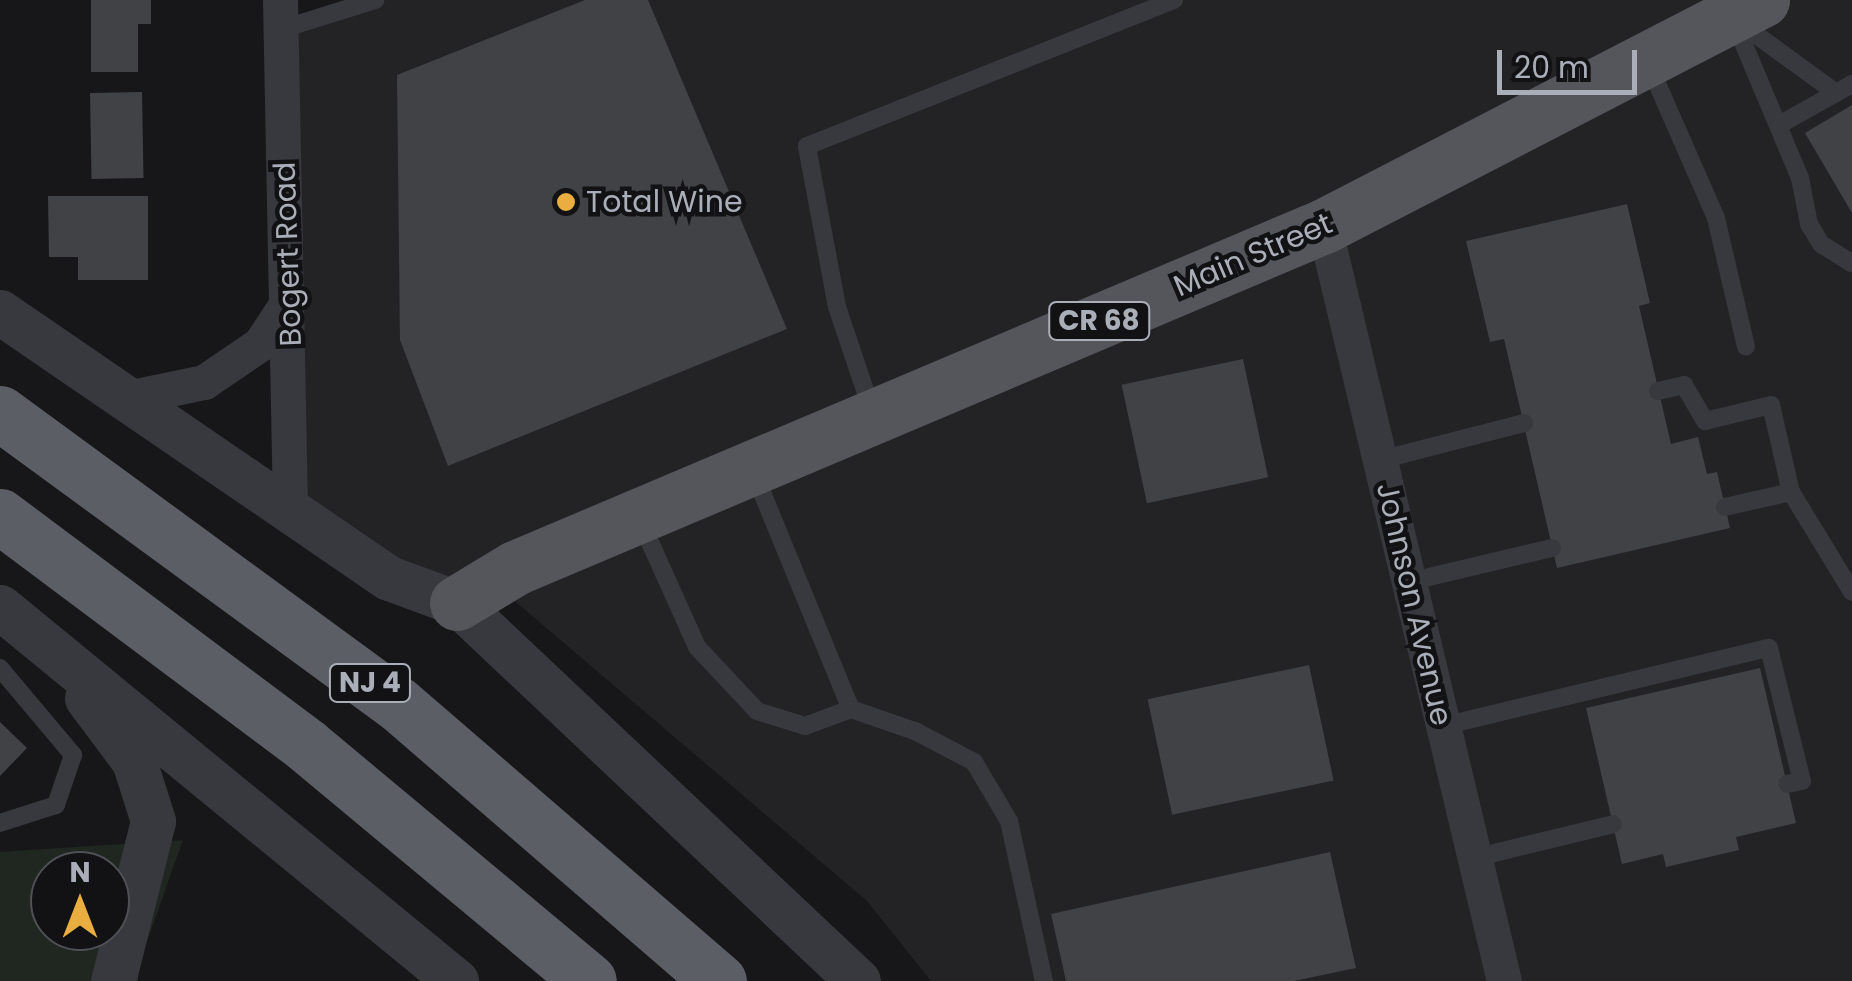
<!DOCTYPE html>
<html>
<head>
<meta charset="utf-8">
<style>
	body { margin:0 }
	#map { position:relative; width:1852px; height:981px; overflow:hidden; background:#171719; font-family:Poppins,sans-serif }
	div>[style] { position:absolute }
	.built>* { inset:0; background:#232326 }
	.green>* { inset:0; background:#1f2720 }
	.building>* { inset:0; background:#414246; transform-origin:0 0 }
	.service>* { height:18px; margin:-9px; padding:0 9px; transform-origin:9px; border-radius:9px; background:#38393e }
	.minor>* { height:35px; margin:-17.5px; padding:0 17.5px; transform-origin:17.5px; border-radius:17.5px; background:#38393e }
	.tertiary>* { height:45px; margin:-22.5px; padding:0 22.5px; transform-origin:22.5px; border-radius:22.5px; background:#38393e }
	.primary>* { height:55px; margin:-27.5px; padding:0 27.5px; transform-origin:27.5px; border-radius:27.5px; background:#54565c }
	.trunk>* { height:55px; margin:-27.5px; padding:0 27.5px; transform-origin:27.5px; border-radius:27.5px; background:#5c5e65 }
	.dots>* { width:28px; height:28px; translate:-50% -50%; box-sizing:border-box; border:5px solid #121214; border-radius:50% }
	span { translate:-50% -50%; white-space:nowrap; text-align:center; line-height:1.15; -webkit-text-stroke:9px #121214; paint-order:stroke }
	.shield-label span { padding:2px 8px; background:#121214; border:2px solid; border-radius:8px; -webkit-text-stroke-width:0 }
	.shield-label { font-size:28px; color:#aaaeb8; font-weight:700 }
	.poi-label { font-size:30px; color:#aaaeb8 }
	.left { translate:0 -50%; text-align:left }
	.street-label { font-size:30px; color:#aaaeb8 }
	.north { position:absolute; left:30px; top:851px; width:100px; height:100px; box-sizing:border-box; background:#121214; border:2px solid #4f5056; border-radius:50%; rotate:0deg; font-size:28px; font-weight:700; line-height:40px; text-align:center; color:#aaaeb8 }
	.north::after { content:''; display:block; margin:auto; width:35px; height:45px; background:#e9ae3f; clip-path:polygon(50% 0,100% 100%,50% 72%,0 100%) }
	.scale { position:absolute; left:1497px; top:50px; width:140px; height:45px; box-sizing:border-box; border:5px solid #aaaeb8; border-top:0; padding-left:12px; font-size:30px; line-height:35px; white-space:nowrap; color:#aaaeb8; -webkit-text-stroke:8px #121214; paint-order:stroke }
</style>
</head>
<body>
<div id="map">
	<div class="built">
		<i style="clip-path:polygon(375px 0,1852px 0,1852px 981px,931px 981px,867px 901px,490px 580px,457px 603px,290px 507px,279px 30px)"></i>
	</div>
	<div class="green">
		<i style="clip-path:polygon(evenodd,183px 840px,133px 981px,0 981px,0 852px,183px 840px,50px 871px,110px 871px,110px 931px,50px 931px,50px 871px)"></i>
	</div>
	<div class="building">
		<i style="clip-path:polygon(91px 0,151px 0,151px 24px,138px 24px,138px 72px,91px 72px)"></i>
		<i style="clip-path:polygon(585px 0,648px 0,787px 329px,448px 466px,400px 340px,397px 75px)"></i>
		<i style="left:142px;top:92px;width:86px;height:52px;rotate:89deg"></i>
		<i style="clip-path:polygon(1852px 105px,1852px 213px,1805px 133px)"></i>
		<i style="clip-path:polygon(48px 196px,148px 196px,148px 280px,78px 280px,78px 257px,49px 257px)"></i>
		<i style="clip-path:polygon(1627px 204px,1650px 303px,1639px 306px,1671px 444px,1698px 437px,1707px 474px,1717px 472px,1730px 528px,1557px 568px,1504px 339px,1490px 342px,1466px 241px)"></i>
		<i style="left:1243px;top:359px;width:121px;height:124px;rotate:78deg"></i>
		<i style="left:1309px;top:665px;width:118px;height:165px;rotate:78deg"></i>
		<i style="clip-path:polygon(1760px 668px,1796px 823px,1736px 837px,1739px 850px,1666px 867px,1663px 854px,1622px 864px,1586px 708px)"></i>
		<i style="clip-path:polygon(0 722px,27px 748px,0 776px)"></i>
		<i style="clip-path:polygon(1330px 852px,1356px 968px,1294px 981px,1066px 981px,1051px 914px)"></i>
	</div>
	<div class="service">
		<i style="left:1736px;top:20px;width:124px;rotate:36.1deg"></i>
		<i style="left:1734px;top:21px;width:170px;rotate:67.2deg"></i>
		<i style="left:1800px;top:178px;width:47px;rotate:78.9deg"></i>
		<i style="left:1809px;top:224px;width:23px;rotate:59deg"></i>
		<i style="left:1821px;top:244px;width:36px;rotate:32deg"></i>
		<i style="left:279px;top:30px;width:101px;rotate:-17.4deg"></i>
		<i style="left:1648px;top:63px;width:169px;rotate:66.3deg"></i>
		<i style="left:1716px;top:218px;width:132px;rotate:76.9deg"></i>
		<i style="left:1779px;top:125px;width:84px;rotate:-29.3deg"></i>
		<i style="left:1658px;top:391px;width:27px;rotate:-13deg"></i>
		<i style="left:1684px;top:385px;width:42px;rotate:59.7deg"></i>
		<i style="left:1705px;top:421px;width:68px;rotate:-13.6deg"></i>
		<i style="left:1771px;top:405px;width:89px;rotate:77.1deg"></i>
		<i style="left:1791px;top:492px;width:117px;rotate:58.6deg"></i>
		<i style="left:872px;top:411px;width:110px;rotate:-108.6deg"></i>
		<i style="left:837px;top:307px;width:164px;rotate:-100.6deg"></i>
		<i style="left:807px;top:146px;width:395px;rotate:-21.7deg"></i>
		<i style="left:1380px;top:460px;width:149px;rotate:-14.4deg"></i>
		<i style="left:754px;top:473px;width:255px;rotate:67.7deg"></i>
		<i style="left:851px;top:709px;width:68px;rotate:19deg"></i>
		<i style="left:915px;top:731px;width:67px;rotate:27.7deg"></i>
		<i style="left:974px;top:762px;width:69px;rotate:59.3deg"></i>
		<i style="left:1009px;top:821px;width:164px;rotate:77.7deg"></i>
		<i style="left:1725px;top:507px;width:68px;rotate:-12.8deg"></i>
		<i style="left:640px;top:520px;width:139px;rotate:65.8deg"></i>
		<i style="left:697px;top:647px;width:88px;rotate:46.8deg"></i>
		<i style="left:757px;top:711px;width:50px;rotate:17.4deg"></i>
		<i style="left:805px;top:726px;width:49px;rotate:-20.3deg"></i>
		<i style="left:1408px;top:582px;width:148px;rotate:-13.3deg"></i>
		<i style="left:0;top:668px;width:114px;rotate:50deg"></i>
		<i style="left:73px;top:755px;width:53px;rotate:108.8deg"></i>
		<i style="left:56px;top:805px;width:59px;rotate:162.2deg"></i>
		<i style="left:1443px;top:726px;width:335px;rotate:-13.5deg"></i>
		<i style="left:1769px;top:648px;width:137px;rotate:76.1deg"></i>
		<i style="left:1802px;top:781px;width:15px;rotate:169deg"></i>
		<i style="left:1474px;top:858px;width:143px;rotate:-13.7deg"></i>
	</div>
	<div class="minor">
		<i style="left:280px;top:0;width:507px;rotate:88.87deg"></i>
		<i style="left:1324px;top:226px;width:776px;rotate:76.59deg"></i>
		<i style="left:127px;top:398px;width:79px;rotate:-11.7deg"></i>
		<i style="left:204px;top:382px;width:68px;rotate:-34.2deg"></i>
		<i style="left:260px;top:344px;width:56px;rotate:-56.6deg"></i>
	</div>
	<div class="tertiary">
		<i style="left:0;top:312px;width:471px;rotate:34.4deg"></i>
		<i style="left:389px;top:578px;width:72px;rotate:20.2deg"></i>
		<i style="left:457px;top:603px;width:551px;rotate:43.31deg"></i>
		<i style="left:0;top:607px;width:590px;rotate:39.36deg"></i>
		<i style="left:87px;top:698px;width:79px;rotate:53.3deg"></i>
		<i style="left:134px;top:761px;width:63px;rotate:72.4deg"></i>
		<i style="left:153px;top:821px;width:165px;rotate:104deg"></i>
	</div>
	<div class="primary">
		<i style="left:457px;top:603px;width:68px;rotate:-31.1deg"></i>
		<i style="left:515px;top:568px;width:878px;rotate:-22.92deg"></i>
		<i style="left:1324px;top:226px;width:493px;rotate:-27.3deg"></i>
	</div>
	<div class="trunk">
		<i style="left:0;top:413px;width:493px;rotate:36.2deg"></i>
		<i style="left:398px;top:704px;width:424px;rotate:40.8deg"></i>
		<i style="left:0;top:516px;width:382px;rotate:36.8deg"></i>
		<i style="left:306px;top:745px;width:368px;rotate:39.8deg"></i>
	</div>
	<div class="dots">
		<i style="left:566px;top:202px;background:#e9ae3f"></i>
	</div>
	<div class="shield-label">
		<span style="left:1099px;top:321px">CR 68</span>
		<span style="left:370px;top:683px">NJ 4</span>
	</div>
	<div class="poi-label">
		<span class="left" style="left:586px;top:202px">Total Wine</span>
	</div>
	<div class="street-label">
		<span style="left:288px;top:254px;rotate:-92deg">Bogert Road</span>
		<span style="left:1253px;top:255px;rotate:-23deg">Main Street</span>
		<span style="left:1414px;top:604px;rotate:77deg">Johnson Avenue</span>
	</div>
	<div class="north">N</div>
	<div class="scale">20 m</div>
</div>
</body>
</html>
